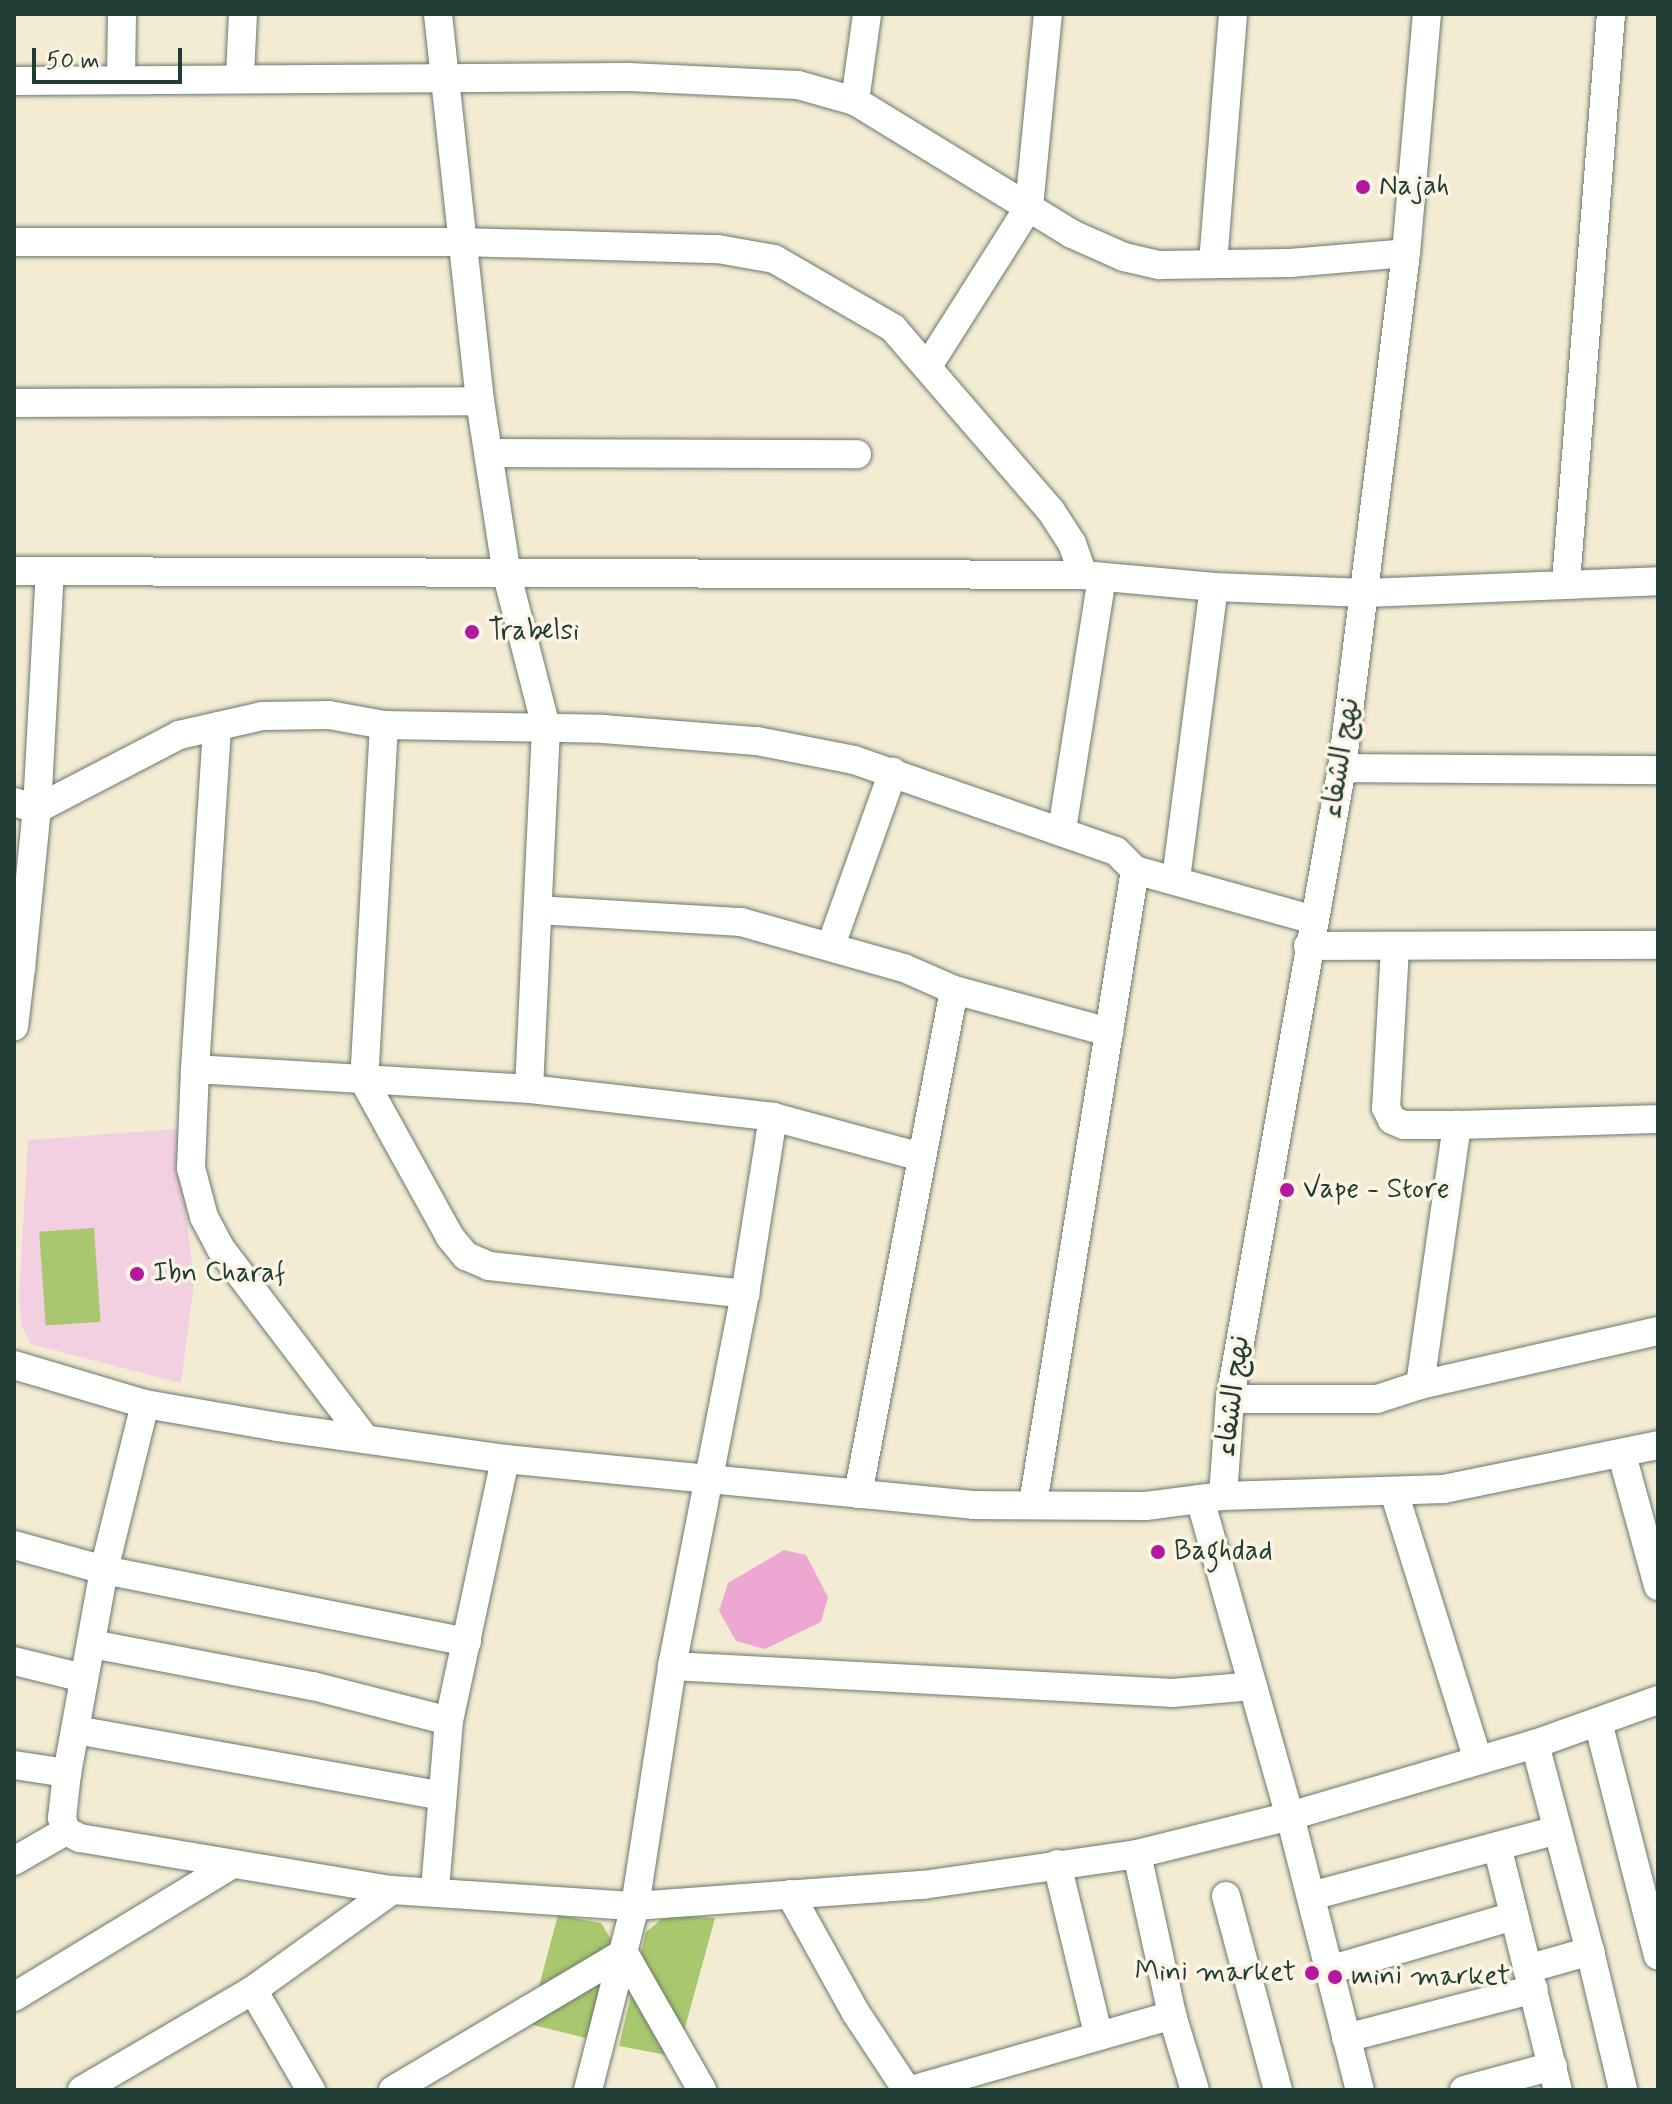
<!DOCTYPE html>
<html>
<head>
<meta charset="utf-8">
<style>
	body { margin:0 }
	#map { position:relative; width:1672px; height:2104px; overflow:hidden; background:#f3ecd3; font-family:Mynerve,"Playpen Sans Arabic",sans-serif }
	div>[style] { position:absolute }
	.built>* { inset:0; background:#f2cfe1 }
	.green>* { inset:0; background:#a9c76e; transform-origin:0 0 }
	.building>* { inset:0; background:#eca7d3 }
	.roads { filter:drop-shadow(0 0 2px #697a6c) drop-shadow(0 0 2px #697a6c) }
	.minor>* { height:28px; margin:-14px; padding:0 14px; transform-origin:14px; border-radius:14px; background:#fff }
	.dots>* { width:22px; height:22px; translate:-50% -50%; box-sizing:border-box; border:4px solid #fcf5e5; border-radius:50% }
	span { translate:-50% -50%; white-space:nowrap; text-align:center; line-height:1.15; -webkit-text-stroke:7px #fcf5e5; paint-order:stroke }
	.poi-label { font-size:28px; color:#1f3d34 }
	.left { translate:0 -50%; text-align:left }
	.right { translate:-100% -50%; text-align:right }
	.street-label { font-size:28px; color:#1f3d34 }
	.frame { position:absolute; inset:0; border:16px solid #1f3d34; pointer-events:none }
	.scale { position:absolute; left:32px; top:48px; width:150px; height:36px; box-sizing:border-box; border:4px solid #1f3d34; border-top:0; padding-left:10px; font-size:24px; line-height:28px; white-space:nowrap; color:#1f3d34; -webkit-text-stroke:6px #fcf5e5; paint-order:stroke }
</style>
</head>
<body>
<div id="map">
	<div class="built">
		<i style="clip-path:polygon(177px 1129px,194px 1284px,181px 1383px,31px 1344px,22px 1327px,19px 1299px,28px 1140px)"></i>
	</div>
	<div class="green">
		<i style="left:94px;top:1228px;width:94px;height:55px;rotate:86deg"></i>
		<i style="clip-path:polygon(558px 1915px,601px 1923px,614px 1944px,590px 2039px,529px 2024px)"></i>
		<i style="clip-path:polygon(667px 1915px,715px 1918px,677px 2057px,619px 2046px,646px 1932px)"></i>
	</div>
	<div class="building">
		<i style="clip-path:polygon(784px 1550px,806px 1555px,828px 1597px,821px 1622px,765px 1649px,736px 1641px,719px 1611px,728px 1583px)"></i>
	</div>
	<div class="roads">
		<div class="minor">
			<i style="left:240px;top:75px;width:61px;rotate:-87.2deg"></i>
			<i style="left:121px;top:78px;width:64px;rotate:-89.1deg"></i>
			<i style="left:14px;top:81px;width:615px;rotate:-0.37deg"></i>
			<i style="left:629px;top:77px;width:169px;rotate:2.7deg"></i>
			<i style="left:798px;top:85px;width:59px;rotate:15.7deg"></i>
			<i style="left:855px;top:101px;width:255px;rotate:31.5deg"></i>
			<i style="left:1072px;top:234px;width:57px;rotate:23.9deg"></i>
			<i style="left:1124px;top:257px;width:37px;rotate:13deg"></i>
			<i style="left:1160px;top:265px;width:130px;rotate:-0.9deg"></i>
			<i style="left:1290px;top:263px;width:116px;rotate:-4.9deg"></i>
			<i style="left:855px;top:101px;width:88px;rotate:-82.1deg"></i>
			<i style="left:14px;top:242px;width:447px"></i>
			<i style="left:461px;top:242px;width:257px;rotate:1.6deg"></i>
			<i style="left:718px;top:249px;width:57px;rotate:10.1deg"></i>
			<i style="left:774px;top:259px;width:138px;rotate:30.1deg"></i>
			<i style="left:893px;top:328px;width:242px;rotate:49.2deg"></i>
			<i style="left:1051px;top:511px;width:38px;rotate:57deg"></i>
			<i style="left:1072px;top:543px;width:34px;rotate:71deg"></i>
			<i style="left:1213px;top:263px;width:250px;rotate:-85.4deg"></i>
			<i style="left:928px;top:366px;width:188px;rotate:-57.6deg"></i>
			<i style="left:1029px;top:207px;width:194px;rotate:-84.4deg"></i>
			<i style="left:14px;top:403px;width:466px;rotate:-0.2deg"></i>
			<i style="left:488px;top:453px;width:369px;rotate:0.2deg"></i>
			<i style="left:14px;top:571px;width:1069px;rotate:0.21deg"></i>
			<i style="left:1083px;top:575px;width:132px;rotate:5.2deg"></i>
			<i style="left:1214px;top:587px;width:151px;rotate:2.3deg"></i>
			<i style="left:1365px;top:593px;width:293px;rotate:-2.3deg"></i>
			<i style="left:1566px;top:582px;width:570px;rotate:-85.47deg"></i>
			<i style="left:384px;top:725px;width:357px;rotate:93.2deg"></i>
			<i style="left:364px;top:1081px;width:178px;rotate:61.1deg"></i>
			<i style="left:450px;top:1237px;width:25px;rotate:50deg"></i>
			<i style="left:466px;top:1256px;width:25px;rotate:23deg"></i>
			<i style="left:489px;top:1266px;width:258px;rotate:6.2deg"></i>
			<i style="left:1342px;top:768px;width:316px;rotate:0.4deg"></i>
			<i style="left:14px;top:802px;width:24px;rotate:17deg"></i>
			<i style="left:37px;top:809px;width:160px;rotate:-27.5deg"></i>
			<i style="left:179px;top:735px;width:85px;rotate:-12.9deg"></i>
			<i style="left:262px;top:716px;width:67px;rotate:-0.9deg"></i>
			<i style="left:329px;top:715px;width:56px;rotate:10.3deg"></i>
			<i style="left:384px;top:725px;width:219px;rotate:1deg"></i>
			<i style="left:603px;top:729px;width:154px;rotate:4.5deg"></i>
			<i style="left:757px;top:741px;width:99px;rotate:11.1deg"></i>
			<i style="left:854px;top:760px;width:277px;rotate:19.2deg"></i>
			<i style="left:1116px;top:851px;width:27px;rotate:45deg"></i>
			<i style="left:1135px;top:870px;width:642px;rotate:99.14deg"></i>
			<i style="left:1062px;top:830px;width:256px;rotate:-81deg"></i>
			<i style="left:1135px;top:870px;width:186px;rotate:15.6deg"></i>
			<i style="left:1176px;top:879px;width:294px;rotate:-82.6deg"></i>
			<i style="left:538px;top:910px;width:203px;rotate:3.4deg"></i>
			<i style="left:741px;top:922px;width:169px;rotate:15.8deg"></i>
			<i style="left:904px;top:968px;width:55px;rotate:23.7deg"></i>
			<i style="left:954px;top:990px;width:513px;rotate:100.78deg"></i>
			<i style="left:831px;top:945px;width:184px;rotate:-70.3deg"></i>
			<i style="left:1308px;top:946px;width:350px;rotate:-0.2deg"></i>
			<i style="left:1395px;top:948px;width:160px;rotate:93.2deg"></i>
			<i style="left:1386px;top:1108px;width:13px;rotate:63deg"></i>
			<i style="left:1392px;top:1120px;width:13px;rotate:23deg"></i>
			<i style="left:1404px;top:1125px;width:53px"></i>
			<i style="left:1457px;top:1125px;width:201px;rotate:-1.7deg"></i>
			<i style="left:14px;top:965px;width:8px;rotate:23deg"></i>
			<i style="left:21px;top:968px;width:59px;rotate:96.8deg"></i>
			<i style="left:21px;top:968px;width:160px;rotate:-84.3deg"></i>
			<i style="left:37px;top:809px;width:237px;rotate:-86.9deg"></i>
			<i style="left:954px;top:990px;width:161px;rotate:15.2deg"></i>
			<i style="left:195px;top:1069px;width:343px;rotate:-86.3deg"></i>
			<i style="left:529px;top:1089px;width:246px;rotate:6.5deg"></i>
			<i style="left:773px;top:1117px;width:153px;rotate:15.1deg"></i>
			<i style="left:14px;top:1365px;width:137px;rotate:16.6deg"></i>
			<i style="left:145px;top:1404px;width:135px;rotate:9.8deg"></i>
			<i style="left:278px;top:1427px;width:229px;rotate:8deg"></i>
			<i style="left:505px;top:1459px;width:470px;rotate:5.6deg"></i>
			<i style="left:973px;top:1505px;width:173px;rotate:0.3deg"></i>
			<i style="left:1146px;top:1506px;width:78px;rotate:-7.4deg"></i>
			<i style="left:1223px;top:1496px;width:221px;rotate:-1.8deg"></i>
			<i style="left:1444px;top:1489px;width:218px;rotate:-11.6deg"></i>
			<i style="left:1420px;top:1385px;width:263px;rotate:-81.9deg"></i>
			<i style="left:1230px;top:1399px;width:147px"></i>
			<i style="left:1377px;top:1399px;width:45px;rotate:-18deg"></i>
			<i style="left:1420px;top:1385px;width:244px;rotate:-12.8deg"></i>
			<i style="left:145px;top:1404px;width:171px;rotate:103.9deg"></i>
			<i style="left:104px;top:1570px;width:206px;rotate:100.3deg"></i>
			<i style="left:67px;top:1773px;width:45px;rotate:96.3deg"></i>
			<i style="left:62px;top:1818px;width:14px;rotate:73deg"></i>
			<i style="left:66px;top:1831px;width:16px;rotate:27deg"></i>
			<i style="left:80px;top:1838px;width:316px;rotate:9.5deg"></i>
			<i style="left:392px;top:1890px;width:244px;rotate:3.8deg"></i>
			<i style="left:635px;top:1906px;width:289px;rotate:-4.2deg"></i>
			<i style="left:923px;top:1885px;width:216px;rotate:-8.2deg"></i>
			<i style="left:1137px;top:1854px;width:158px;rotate:-13.9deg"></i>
			<i style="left:1290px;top:1816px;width:255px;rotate:-16.4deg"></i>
			<i style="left:1535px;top:1744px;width:131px;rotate:-19.7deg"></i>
			<i style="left:363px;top:1436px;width:235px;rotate:-127.2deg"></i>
			<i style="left:221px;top:1249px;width:36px;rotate:-118deg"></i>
			<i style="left:204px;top:1217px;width:51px;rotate:-104.9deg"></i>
			<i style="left:191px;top:1168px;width:99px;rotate:-87.7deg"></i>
			<i style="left:195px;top:1069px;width:335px;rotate:3.4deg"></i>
			<i style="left:529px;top:1089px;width:362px;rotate:-87.3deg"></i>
			<i style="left:546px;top:727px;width:157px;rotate:-104.4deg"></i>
			<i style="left:507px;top:575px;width:176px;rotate:-98.8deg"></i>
			<i style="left:480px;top:401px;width:389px;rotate:-96.2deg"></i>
			<i style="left:1622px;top:1455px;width:136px;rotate:74.6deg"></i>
			<i style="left:1394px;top:1492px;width:281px;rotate:72.6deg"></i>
			<i style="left:1223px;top:1496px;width:97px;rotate:-85.9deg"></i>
			<i style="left:1230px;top:1399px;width:641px;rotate:-79.94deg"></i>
			<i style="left:1342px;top:768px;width:519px;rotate:-82.92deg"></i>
			<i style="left:1406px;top:253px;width:240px;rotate:-85deg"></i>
			<i style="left:1200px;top:1499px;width:330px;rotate:74.2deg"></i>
			<i style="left:1290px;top:1816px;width:283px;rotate:75.7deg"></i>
			<i style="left:14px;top:1545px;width:93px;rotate:15.5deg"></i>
			<i style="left:104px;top:1570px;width:370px;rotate:11.2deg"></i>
			<i style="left:92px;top:1644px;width:225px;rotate:10.8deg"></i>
			<i style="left:313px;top:1686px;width:140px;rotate:14.4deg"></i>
			<i style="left:14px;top:1661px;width:72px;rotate:13.7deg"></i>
			<i style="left:672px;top:1666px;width:501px;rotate:3.09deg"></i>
			<i style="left:1172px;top:1693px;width:81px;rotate:-4.9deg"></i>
			<i style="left:1598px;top:1722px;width:241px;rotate:75.6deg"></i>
			<i style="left:76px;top:1730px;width:372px;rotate:10.2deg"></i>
			<i style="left:14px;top:1765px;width:54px;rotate:8.6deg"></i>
			<i style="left:1497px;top:1846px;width:252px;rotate:76deg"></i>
			<i style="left:1137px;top:1854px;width:165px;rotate:77.7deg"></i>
			<i style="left:1172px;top:2015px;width:78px;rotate:73deg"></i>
			<i style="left:14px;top:1861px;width:60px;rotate:-30deg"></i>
			<i style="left:1057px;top:1864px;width:174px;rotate:76.4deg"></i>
			<i style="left:435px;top:1890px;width:170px;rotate:-85.3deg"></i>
			<i style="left:449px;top:1721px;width:268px;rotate:-77.9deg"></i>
			<i style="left:790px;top:1894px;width:136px;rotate:61deg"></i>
			<i style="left:856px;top:2013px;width:92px;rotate:56.5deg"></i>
			<i style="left:1226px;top:1896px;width:201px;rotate:75deg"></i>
			<i style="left:1311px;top:1896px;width:255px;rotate:-15deg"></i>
			<i style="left:1590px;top:1951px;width:143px;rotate:76.6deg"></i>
			<i style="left:1527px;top:1969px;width:66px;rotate:-15.9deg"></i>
			<i style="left:1590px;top:1951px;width:214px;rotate:-104.9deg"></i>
			<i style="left:1329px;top:1970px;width:193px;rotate:-16.3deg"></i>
			<i style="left:253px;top:1990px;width:116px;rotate:59.9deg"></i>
			<i style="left:14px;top:1997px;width:250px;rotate:-31.3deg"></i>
			<i style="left:1346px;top:2038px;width:194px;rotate:-14.6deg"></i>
			<i style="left:82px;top:2090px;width:198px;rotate:-30.3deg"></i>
			<i style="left:253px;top:1990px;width:171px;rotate:-35.7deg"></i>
			<i style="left:393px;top:2090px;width:269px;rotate:-30.7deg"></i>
			<i style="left:624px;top:1953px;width:158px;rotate:60.3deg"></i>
			<i style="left:588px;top:2090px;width:190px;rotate:-75.7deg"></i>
			<i style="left:635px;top:1906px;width:243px;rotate:-81.2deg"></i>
			<i style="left:672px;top:1666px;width:379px;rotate:-78.9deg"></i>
			<i style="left:745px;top:1294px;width:179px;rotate:-81deg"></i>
			<i style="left:911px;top:2090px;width:272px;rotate:-16deg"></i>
			<i style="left:1464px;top:2090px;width:92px;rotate:-15.1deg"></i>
		</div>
	</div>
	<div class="dots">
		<i style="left:1363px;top:187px;background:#b5179e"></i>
		<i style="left:472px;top:632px;background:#b5179e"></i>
		<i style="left:1287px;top:1190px;background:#b5179e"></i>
		<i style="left:137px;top:1274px;background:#b5179e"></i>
		<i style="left:1158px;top:1552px;background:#b5179e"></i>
		<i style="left:1312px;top:1973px;background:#b5179e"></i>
		<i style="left:1335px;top:1977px;background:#b5179e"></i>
	</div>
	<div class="poi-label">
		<span class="left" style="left:1379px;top:187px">Najah</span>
		<span class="left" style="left:488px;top:632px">Trabelsi</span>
		<span class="left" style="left:1303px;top:1190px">Vape - Store</span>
		<span class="left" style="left:153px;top:1274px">Ibn Charaf</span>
		<span class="left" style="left:1174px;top:1552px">Baghdad</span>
		<span class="right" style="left:1296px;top:1973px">Mini market</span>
		<span class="left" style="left:1351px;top:1977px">mini market</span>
	</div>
	<div class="street-label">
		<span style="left:1342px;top:758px;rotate:-81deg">نهج الشفاء</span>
		<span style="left:1234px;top:1396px;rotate:-83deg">نهج الشفاء</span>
	</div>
	<div class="frame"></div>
	<div class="scale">50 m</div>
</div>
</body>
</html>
